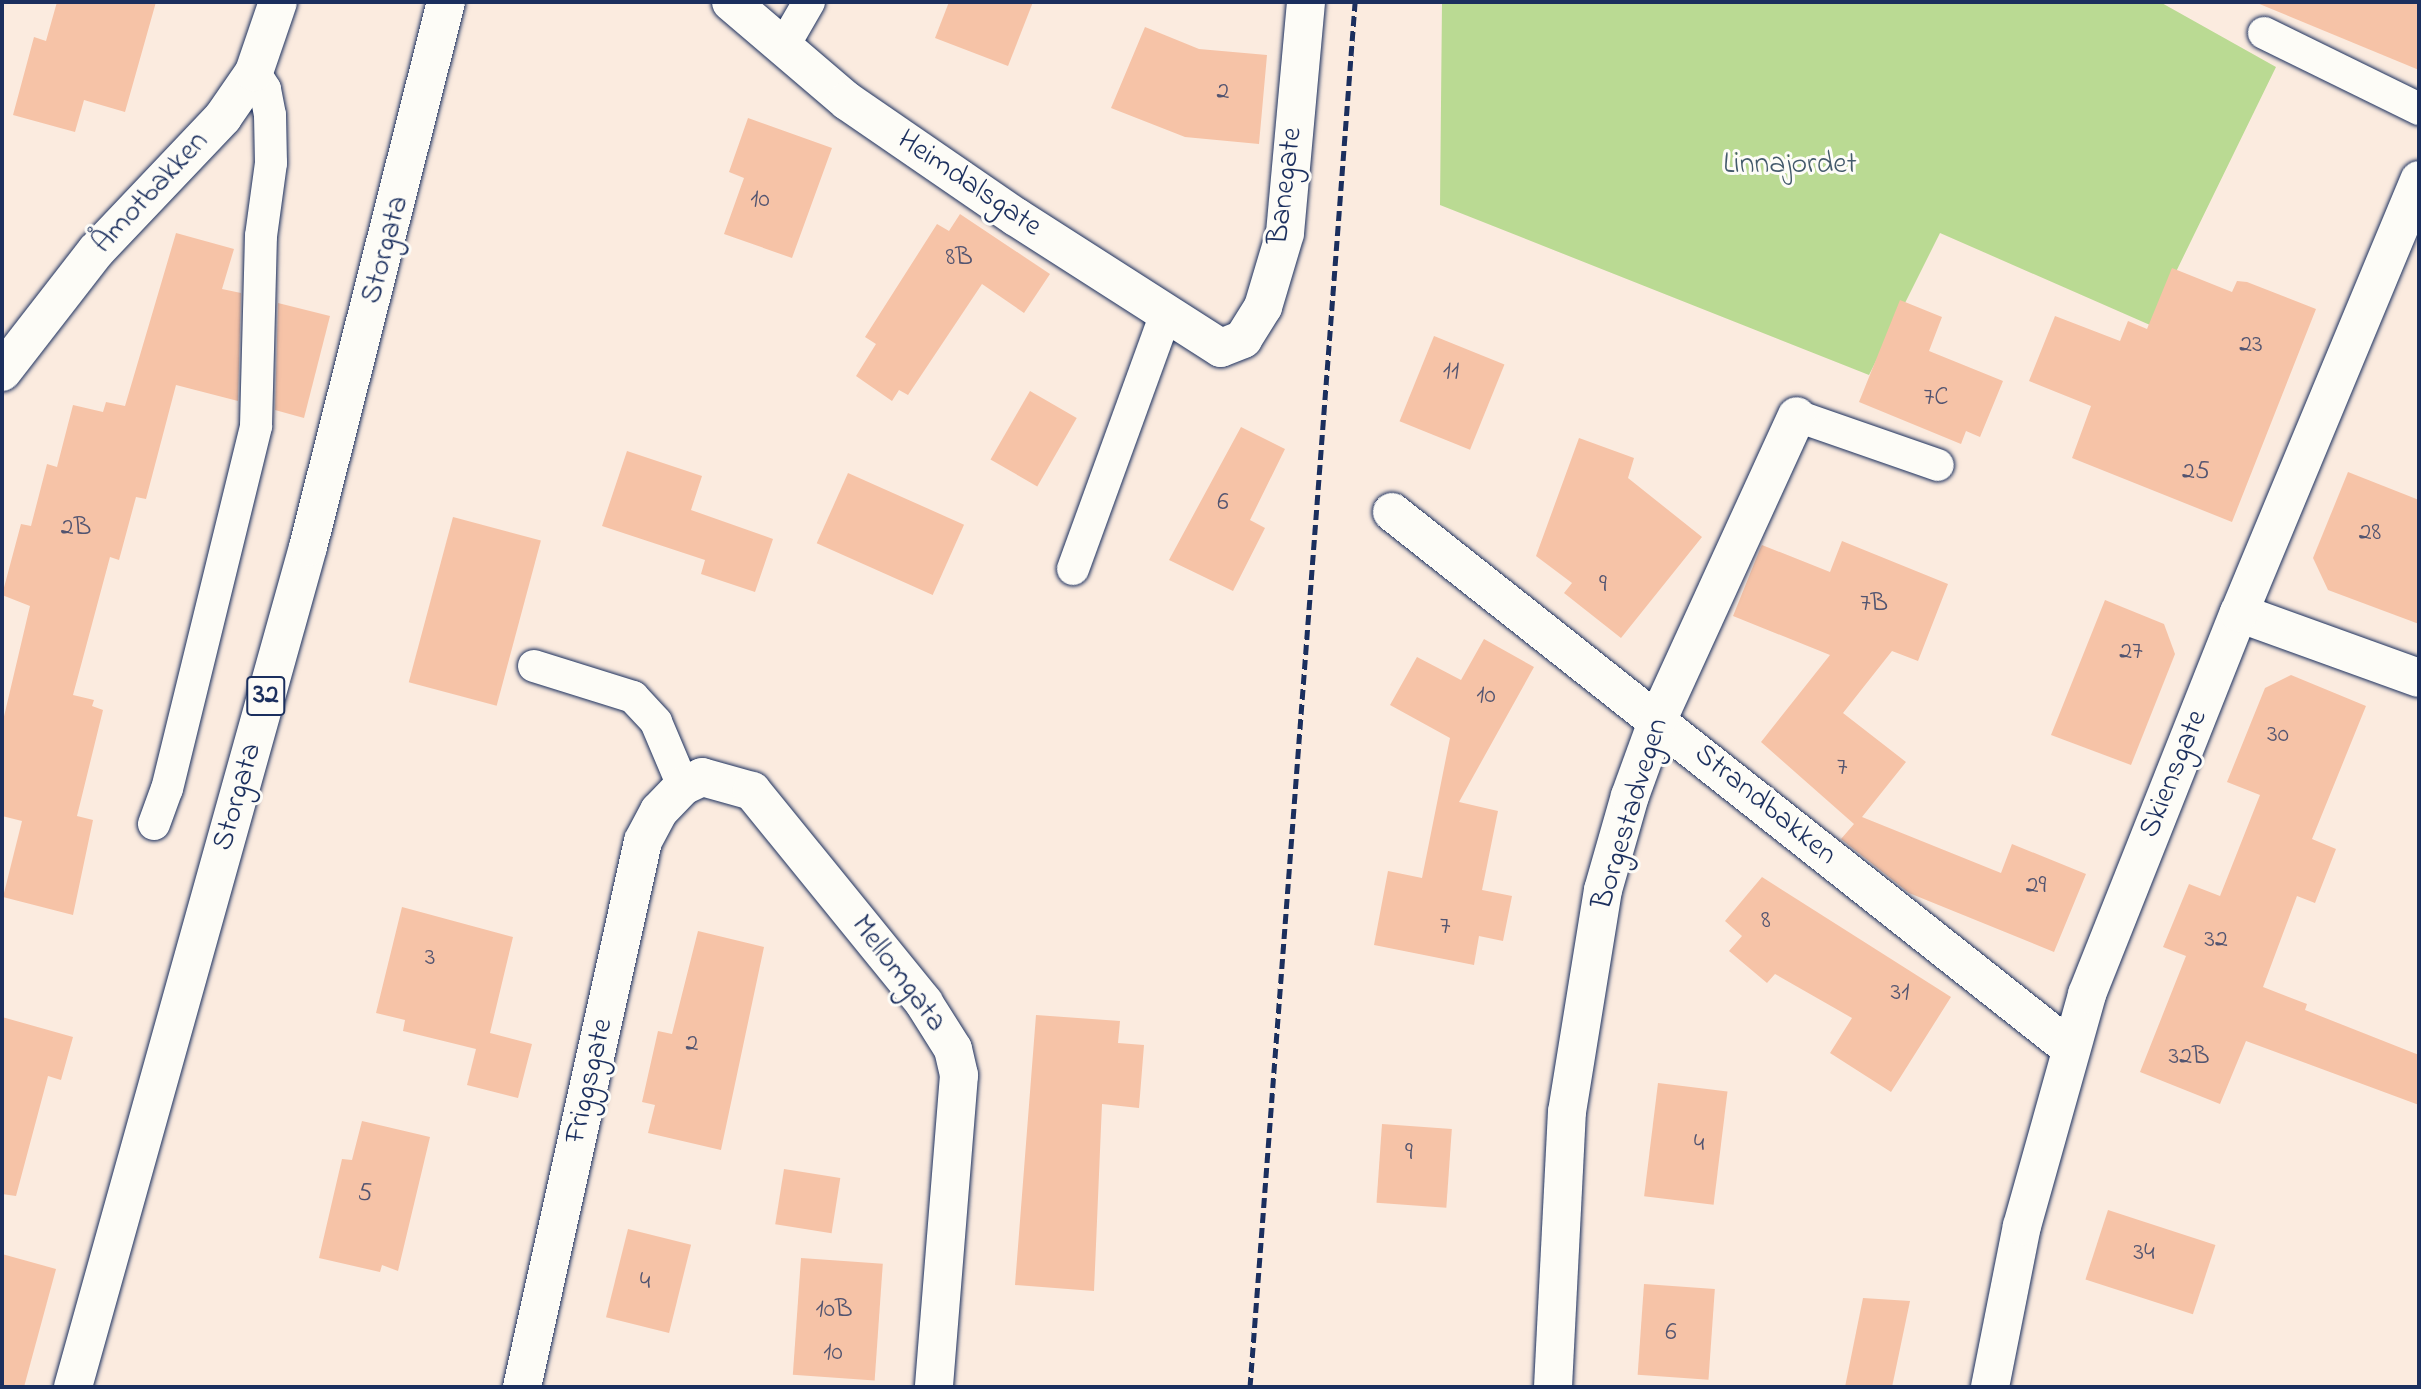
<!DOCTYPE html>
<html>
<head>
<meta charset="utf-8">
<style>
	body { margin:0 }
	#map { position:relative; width:2421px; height:1389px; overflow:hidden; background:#fbebdf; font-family:"Indie Flower",sans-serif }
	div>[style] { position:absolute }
	.green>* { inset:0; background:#bada93 }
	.building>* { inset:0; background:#f6c3a7; transform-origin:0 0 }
	.roads { filter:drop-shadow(0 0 2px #1b2f5e) drop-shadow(0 0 2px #1b2f5e) }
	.service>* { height:32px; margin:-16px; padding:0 16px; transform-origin:16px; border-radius:16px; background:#fdfcf7 }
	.minor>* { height:38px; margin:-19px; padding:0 19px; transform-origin:19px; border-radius:19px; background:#fdfcf7 }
	.tertiary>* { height:38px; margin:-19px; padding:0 19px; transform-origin:19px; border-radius:19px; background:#fdfcf7 }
	.primary>* { height:38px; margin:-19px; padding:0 19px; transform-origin:19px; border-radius:19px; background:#fdfcf7 }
	.rail>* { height:5px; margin-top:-2.5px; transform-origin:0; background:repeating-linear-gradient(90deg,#1b2f5e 0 10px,transparent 0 15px) }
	span { translate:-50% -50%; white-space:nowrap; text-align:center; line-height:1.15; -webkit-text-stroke:6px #fdfcf7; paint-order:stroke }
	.number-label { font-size:26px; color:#525470 }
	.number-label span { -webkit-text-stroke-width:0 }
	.shield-label span { padding:2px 5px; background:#fdfcf7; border:2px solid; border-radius:5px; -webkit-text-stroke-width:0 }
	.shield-label { font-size:28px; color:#1b2f5e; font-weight:700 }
	.park-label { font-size:30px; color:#435a6b }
	.street-label { font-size:30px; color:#1b2f5e }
	.frame { position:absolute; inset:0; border:4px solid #1b2f5e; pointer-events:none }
</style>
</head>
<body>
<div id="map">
	<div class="green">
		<i style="clip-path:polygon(1442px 2px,2160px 2px,2276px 67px,2150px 325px,1940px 233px,1869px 375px,1440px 205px)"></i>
	</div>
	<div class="building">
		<i style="clip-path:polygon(57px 2px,156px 2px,125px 112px,84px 100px,75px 132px,13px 115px,34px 37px,46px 41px)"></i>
		<i style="clip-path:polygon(949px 2px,1033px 2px,1008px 66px,935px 38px)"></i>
		<i style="clip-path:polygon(2258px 2px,2419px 2px,2419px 70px,2257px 3px)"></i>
		<i style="clip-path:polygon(1145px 27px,1199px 49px,1267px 55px,1259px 144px,1185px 137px,1111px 108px)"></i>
		<i style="clip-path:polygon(748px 118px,832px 148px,792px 258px,724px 234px,744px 178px,729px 172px)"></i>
		<i style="clip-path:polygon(960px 214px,1050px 274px,1024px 313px,982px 284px,908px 395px,899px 390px,892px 401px,856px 376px,876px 344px,865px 337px,937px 224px,949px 231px)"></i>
		<i style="clip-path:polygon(176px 233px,234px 249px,222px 289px,241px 293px,238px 401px,176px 385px,146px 499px,136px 497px,119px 560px,110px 557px,73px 695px,94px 700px,92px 706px,103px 710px,77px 816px,93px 820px,73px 915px,3px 897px,22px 821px,2px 816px,2px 725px,30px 606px,2px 595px,21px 524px,31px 526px,47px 464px,57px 467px,73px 405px,103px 412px,106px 402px,125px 406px)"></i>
		<i style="clip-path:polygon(2172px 268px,2232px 292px,2237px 281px,2247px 282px,2316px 309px,2232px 522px,2072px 458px,2091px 406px,2029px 381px,2055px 316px,2120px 341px,2128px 321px,2147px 329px)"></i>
		<i style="clip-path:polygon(1900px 300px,1942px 317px,1929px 351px,2003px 381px,1980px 437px,1966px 431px,1961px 444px,1859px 402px)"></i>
		<i style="clip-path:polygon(278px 303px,330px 316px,304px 418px,275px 410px)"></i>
		<i style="left:1434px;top:336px;width:76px;height:92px;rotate:22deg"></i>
		<i style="left:1030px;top:391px;width:54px;height:79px;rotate:30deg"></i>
		<i style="clip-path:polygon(1241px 427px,1285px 449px,1250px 520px,1265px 528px,1233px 591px,1169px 560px)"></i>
		<i style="clip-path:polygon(1579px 438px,1634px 458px,1628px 478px,1702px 537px,1621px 638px,1564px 593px,1572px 583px,1536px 556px)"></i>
		<i style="clip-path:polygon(627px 451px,702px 476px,691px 510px,773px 539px,755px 592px,701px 574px,705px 560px,602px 526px)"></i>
		<i style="clip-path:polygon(2348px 472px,2419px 500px,2419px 624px,2328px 590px,2313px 558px)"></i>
		<i style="left:848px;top:473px;width:127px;height:77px;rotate:24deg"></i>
		<i style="left:453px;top:517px;width:91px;height:171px;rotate:15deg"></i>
		<i style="clip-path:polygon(1842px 541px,1948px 584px,1918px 661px,1892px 651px,1843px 713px,1906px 762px,1862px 817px,2001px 873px,2012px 844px,2086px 874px,2054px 952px,1909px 893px,1841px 839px,1854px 824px,1761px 742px,1830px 655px,1733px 616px,1760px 549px,1762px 545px,1830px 572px)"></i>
		<i style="clip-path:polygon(2105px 600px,2164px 624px,2175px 654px,2131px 765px,2051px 735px)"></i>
		<i style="clip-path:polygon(1484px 639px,1534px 667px,1459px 802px,1498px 811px,1482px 890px,1512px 896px,1503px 941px,1479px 936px,1474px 965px,1374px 945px,1388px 871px,1422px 878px,1450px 738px,1390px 705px,1417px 657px,1461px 680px)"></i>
		<i style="clip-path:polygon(2291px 675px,2366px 706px,2312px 839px,2336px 849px,2315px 903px,2297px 896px,2263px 987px,2307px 1004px,2305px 1010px,2419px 1055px,2419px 1105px,2246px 1041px,2220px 1104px,2140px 1072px,2186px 956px,2163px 947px,2189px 884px,2220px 896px,2260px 795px,2227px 782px,2265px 688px)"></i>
		<i style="clip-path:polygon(1762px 877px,1951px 997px,1891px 1092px,1830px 1053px,1852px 1018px,1775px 974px,1767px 983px,1729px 951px,1742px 936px,1725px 921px)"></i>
		<i style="clip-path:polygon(402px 907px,513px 937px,490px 1033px,532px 1044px,518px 1098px,467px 1085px,476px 1049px,403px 1031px,405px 1020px,376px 1013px)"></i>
		<i style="clip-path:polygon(698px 931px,764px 947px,721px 1150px,648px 1133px,655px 1105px,642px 1102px,658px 1031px,672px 1034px)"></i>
		<i style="clip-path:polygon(1036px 1015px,1120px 1021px,1118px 1043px,1144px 1045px,1139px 1108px,1102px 1104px,1094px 1291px,1015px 1285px)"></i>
		<i style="clip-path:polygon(2px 1017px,73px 1037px,61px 1080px,48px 1076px,16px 1196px,2px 1194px)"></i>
		<i style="left:1658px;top:1083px;width:70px;height:114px;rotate:7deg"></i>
		<i style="clip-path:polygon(362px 1121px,430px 1137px,398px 1271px,382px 1265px,380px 1272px,319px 1258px,342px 1159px,352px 1160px)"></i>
		<i style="left:1382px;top:1124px;width:70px;height:79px;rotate:4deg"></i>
		<i style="left:784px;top:1169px;width:57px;height:56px;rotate:9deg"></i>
		<i style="left:2108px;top:1210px;width:113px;height:73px;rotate:18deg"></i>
		<i style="left:628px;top:1229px;width:65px;height:91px;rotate:14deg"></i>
		<i style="clip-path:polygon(2px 1254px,56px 1269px,24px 1387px,2px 1387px)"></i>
		<i style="left:801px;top:1258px;width:82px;height:117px;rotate:4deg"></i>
		<i style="left:1644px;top:1284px;width:71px;height:91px;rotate:4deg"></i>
		<i style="clip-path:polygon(1863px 1298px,1910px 1301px,1892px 1387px,1845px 1387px)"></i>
	</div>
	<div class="roads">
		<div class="service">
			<i style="left:2264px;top:33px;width:173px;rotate:26.1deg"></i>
			<i style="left:783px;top:47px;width:52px;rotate:-60deg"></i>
			<i style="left:1797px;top:416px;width:149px;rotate:19.2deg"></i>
			<i style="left:1073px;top:569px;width:271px;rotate:-70deg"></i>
			<i style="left:534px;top:666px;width:104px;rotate:17.4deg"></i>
			<i style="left:633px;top:697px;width:34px;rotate:47deg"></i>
			<i style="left:656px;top:722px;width:69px;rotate:67.1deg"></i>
			<i style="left:154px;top:824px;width:37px;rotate:-70deg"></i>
			<i style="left:167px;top:789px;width:374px;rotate:-76.2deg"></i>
			<i style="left:256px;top:426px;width:190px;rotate:-88.5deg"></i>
			<i style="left:261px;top:236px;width:74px;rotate:-82.2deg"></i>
			<i style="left:271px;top:163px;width:48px;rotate:-91.2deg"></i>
			<i style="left:270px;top:115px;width:26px;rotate:-101deg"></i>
			<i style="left:265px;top:89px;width:20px;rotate:-123deg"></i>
		</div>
		<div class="minor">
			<i style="left:731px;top:2px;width:153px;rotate:40.5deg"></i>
			<i style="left:847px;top:101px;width:205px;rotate:34.5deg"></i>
			<i style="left:1016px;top:217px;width:243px;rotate:32.6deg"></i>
			<i style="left:1221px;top:348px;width:24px;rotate:-22deg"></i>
			<i style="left:1243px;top:339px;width:38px;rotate:-58deg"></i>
			<i style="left:1263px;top:307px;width:77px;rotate:-73.4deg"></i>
			<i style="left:1285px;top:233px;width:232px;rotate:-84.8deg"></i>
			<i style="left:2px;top:372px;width:153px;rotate:-52.2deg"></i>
			<i style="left:96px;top:251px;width:185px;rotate:-46.5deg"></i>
			<i style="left:223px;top:117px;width:55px;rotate:-55.4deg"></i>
			<i style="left:254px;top:72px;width:74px;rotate:-71.1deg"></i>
			<i style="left:1392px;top:512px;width:864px;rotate:38.33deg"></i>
			<i style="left:2239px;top:613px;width:191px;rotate:19.9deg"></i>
			<i style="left:522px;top:1387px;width:559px;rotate:-77.5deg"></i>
			<i style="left:643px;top:841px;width:34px;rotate:-62deg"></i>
			<i style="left:659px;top:811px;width:35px;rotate:-46deg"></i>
			<i style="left:683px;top:786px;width:21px;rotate:-25deg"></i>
			<i style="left:702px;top:777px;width:52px;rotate:15.6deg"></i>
			<i style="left:752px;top:791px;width:273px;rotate:50.9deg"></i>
			<i style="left:924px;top:1003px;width:54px;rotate:57.8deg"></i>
			<i style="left:953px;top:1049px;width:27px;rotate:77deg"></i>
			<i style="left:959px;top:1075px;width:313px;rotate:94.6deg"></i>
			<i style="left:1553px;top:1387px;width:275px;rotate:-87.1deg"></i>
			<i style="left:1567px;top:1112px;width:225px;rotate:-80.8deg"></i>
			<i style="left:1603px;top:890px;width:98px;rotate:-74deg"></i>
			<i style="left:1630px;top:796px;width:82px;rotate:-70deg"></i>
			<i style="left:1658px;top:719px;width:333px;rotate:-65.4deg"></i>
		</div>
		<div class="tertiary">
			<i style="left:1990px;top:1387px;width:164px;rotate:-78.8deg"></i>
			<i style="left:2022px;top:1226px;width:241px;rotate:-74.3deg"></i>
			<i style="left:2087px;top:994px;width:410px;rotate:-68.3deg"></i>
			<i style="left:2239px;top:613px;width:469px;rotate:-67.4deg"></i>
		</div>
		<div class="primary">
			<i style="left:73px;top:1387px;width:872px;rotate:-74.37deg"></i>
			<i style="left:308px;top:547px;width:562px;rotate:-75.79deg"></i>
		</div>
	</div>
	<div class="rail">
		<i style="left:1250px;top:1387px;width:1389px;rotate:-85.66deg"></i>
	</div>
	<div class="number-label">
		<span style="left:1223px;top:93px">2</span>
		<span style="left:760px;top:201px">10</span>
		<span style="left:959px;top:259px">8B</span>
		<span style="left:2251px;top:346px">23</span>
		<span style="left:1451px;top:373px">11</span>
		<span style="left:1936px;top:399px">7C</span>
		<span style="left:2196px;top:473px">25</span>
		<span style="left:1223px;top:504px">6</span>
		<span style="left:76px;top:529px">2B</span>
		<span style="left:2370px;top:534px">28</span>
		<span style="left:1603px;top:586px">9</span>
		<span style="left:1874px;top:605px">7B</span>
		<span style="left:2131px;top:653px">27</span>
		<span style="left:1486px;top:697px">10</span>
		<span style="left:2278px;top:736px">30</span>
		<span style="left:1842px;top:769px">7</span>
		<span style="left:2036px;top:887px">29</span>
		<span style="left:1766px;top:922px">8</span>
		<span style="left:1445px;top:928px">7</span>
		<span style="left:2216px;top:941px">32</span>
		<span style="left:430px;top:959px">3</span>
		<span style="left:1900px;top:994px">31</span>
		<span style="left:692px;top:1045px">2</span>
		<span style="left:2189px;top:1058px">32B</span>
		<span style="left:1699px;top:1145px">4</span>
		<span style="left:1409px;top:1154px">9</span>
		<span style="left:365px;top:1195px">5</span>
		<span style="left:2144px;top:1254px">34</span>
		<span style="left:645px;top:1283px">4</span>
		<span style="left:834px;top:1311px">10B</span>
		<span style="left:1671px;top:1334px">6</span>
		<span style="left:833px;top:1354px">10</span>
	</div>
	<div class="shield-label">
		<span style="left:266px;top:696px">32</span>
	</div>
	<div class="park-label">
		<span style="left:1790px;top:165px">Linnajordet</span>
	</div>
	<div class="street-label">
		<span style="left:969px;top:184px;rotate:34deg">Heimdalsgate</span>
		<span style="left:1286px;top:186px;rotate:-83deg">Banegate</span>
		<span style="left:151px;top:193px;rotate:-47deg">Åmotbakken</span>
		<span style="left:386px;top:250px;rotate:-75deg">Storgata</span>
		<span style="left:2174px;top:774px;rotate:-68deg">Skiensgate</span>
		<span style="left:238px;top:797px;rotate:-74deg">Storgata</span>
		<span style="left:1765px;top:805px;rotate:39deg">Strandbakken</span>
		<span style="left:1631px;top:814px;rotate:-73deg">Borgestadvegen</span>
		<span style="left:898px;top:974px;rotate:53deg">Mellomgata</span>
		<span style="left:590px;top:1081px;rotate:-77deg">Friggsgate</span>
	</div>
	<div class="frame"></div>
</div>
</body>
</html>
